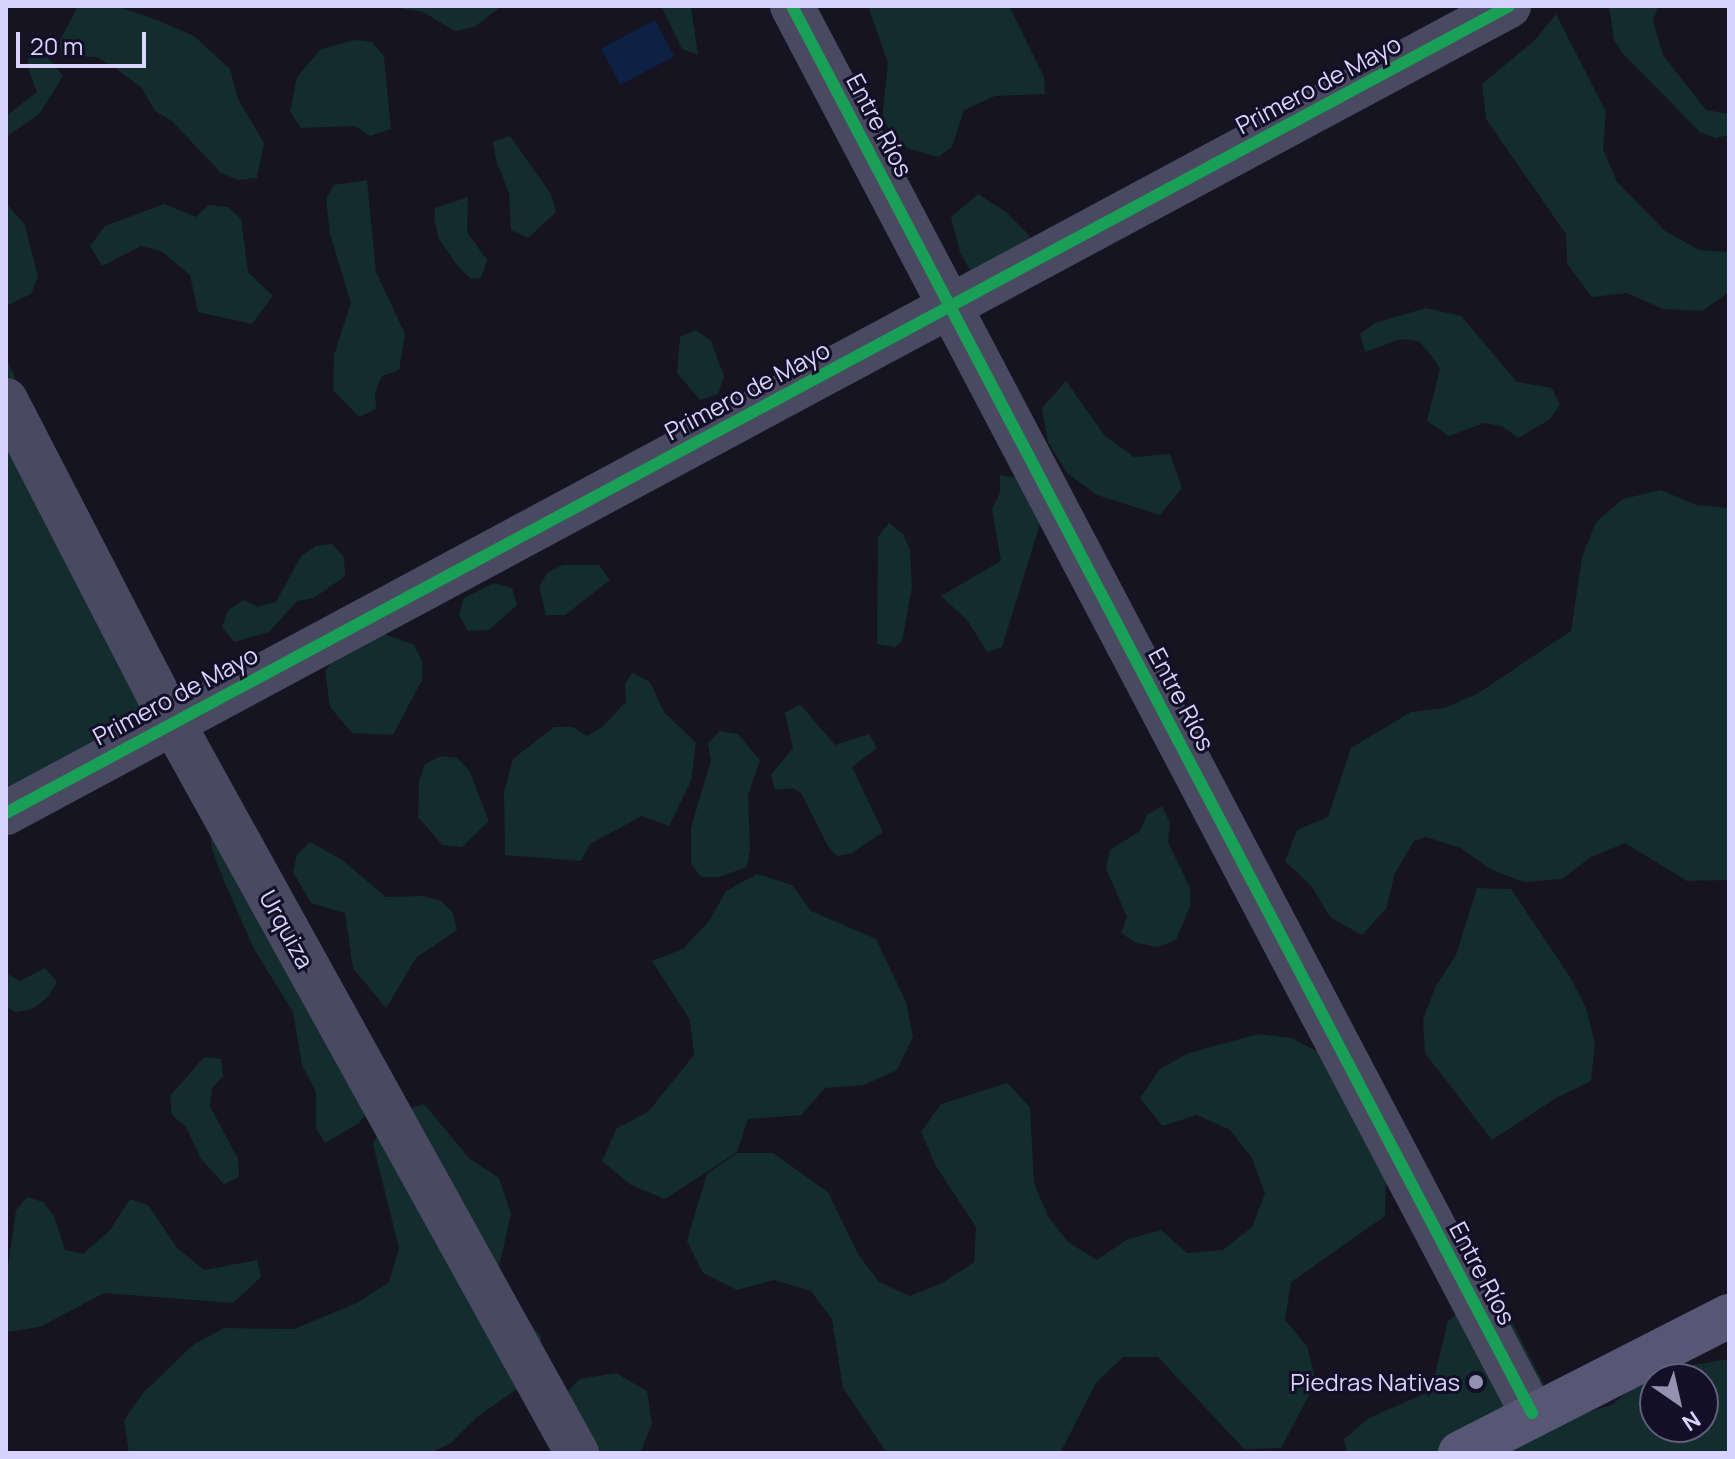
<!DOCTYPE html>
<html>
<head>
<meta charset="utf-8">
<style>
	body { margin:0 }
	#map { position:relative; width:1735px; height:1459px; overflow:hidden; background:#161421; font-family:Manrope,sans-serif }
	div>[style] { position:absolute }
	.green>* { inset:0; background:#132c2d }
	.water>* { inset:0; background:#0d2144; transform-origin:0 0 }
	.street>* { height:44px; margin:-22px; padding:0 22px; transform-origin:22px; border-radius:22px; background:#4a4962 }
	.secondary>* { height:44px; margin:-22px; padding:0 22px; transform-origin:22px; border-radius:22px; background:#575674 }
	.cycleway>* { height:12px; margin:-6px; padding:0 6px; transform-origin:6px; border-radius:6px; background:#1a9f57 }
	.dots>* { width:22px; height:22px; translate:-50% -50%; box-sizing:border-box; border:4px solid #130f26; border-radius:50% }
	span { translate:-50% -50%; white-space:nowrap; text-align:center; line-height:1.15; -webkit-text-stroke:6px #130f26; paint-order:stroke }
	.street-label { font-size:24px; color:#d9d4ff }
	.poi-label { font-size:24px; color:#d9d4ff }
	.right { translate:-100% -50%; text-align:right }
	.frame { position:absolute; inset:0; border:8px solid #d9d4ff; pointer-events:none }
	.north { position:absolute; left:1639px; top:1363px; width:80px; height:80px; box-sizing:border-box; background:#130f26; border:2px solid #625e7d; border-radius:50%; rotate:146deg; font-size:22px; font-weight:700; line-height:32px; text-align:center; color:#d9d4ff }
	.north::after { content:''; display:block; margin:auto; width:28px; height:36px; background:#9591b1; clip-path:polygon(50% 0,100% 100%,50% 72%,0 100%) }
	.scale { position:absolute; left:16px; top:32px; width:130px; height:36px; box-sizing:border-box; border:4px solid #d9d4ff; border-top:0; padding-left:10px; font-size:24px; line-height:28px; white-space:nowrap; color:#d9d4ff; -webkit-text-stroke:6px #130f26; paint-order:stroke }
</style>
</head>
<body>
<div id="map">
	<div class="green">
		<i style="clip-path:polygon(78px 6px,116px 6px,157px 20px,194px 36px,230px 69px,238px 99px,264px 143px,257px 178px,238px 180px,221px 173px,172px 121px,155px 111px,141px 87px,112px 66px,96px 57px,61px 56px,60px 40px)"></i>
		<i style="clip-path:polygon(385px 6px,502px 6px,474px 27px,455px 31px,423px 12px)"></i>
		<i style="clip-path:polygon(661px 6px,691px 6px,698px 55px,682px 49px)"></i>
		<i style="clip-path:polygon(868px 6px,1009px 6px,1044px 77px,1045px 94px,995px 96px,964px 110px,952px 147px,938px 157px,903px 147px,882px 119px,888px 63px)"></i>
		<i style="clip-path:polygon(1609px 6px,1658px 6px,1653px 21px,1663px 55px,1706px 110px,1729px 114px,1729px 135px,1716px 138px,1700px 132px,1623px 54px,1614px 40px)"></i>
		<i style="clip-path:polygon(1556px 14px,1606px 112px,1603px 149px,1617px 182px,1665px 231px,1699px 250px,1729px 252px,1729px 292px,1702px 311px,1663px 309px,1627px 293px,1592px 297px,1567px 264px,1566px 234px,1486px 119px,1482px 84px,1534px 41px)"></i>
		<i style="clip-path:polygon(355px 40px,372px 42px,384px 56px,391px 129px,370px 136px,355px 126px,301px 128px,290px 112px,297px 77px,321px 49px)"></i>
		<i style="clip-path:polygon(31px 48px,41px 49px,63px 76px,40px 113px,6px 137px,6px 116px,37px 92px,27px 66px)"></i>
		<i style="clip-path:polygon(510px 136px,551px 194px,556px 212px,528px 238px,511px 230px,509px 193px,496px 160px,493px 142px)"></i>
		<i style="clip-path:polygon(367px 180px,376px 272px,405px 334px,399px 370px,382px 376px,375px 392px,376px 409px,359px 417px,333px 390px,334px 355px,351px 303px,330px 234px,326px 199px,334px 185px)"></i>
		<i style="clip-path:polygon(978px 194px,1006px 212px,1030px 236px,1018px 272px,978px 285px,960px 252px,951px 217px)"></i>
		<i style="clip-path:polygon(468px 197px,467px 232px,487px 260px,481px 278px,471px 279px,457px 265px,439px 239px,434px 219px,435px 208px)"></i>
		<i style="clip-path:polygon(6px 203px,25px 225px,38px 277px,31px 294px,6px 306px)"></i>
		<i style="clip-path:polygon(164px 204px,196px 217px,209px 205px,228px 207px,241px 219px,248px 272px,273px 296px,252px 324px,198px 312px,190px 275px,161px 251px,141px 246px,102px 266px,90px 246px,105px 226px)"></i>
		<i style="clip-path:polygon(1426px 308px,1461px 316px,1517px 382px,1552px 388px,1560px 405px,1549px 420px,1518px 438px,1502px 426px,1484px 423px,1449px 436px,1427px 421px,1440px 369px,1430px 354px,1419px 341px,1401px 339px,1365px 352px,1360px 334px,1375px 323px)"></i>
		<i style="clip-path:polygon(696px 330px,711px 341px,724px 376px,718px 394px,700px 400px,677px 373px,680px 337px)"></i>
		<i style="clip-path:polygon(6px 358px,172px 721px,6px 813px)"></i>
		<i style="clip-path:polygon(1066px 381px,1105px 436px,1134px 457px,1170px 454px,1182px 488px,1160px 515px,1097px 495px,1067px 473px,1048px 442px,1042px 408px)"></i>
		<i style="clip-path:polygon(1000px 475px,1017px 478px,1040px 524px,1002px 647px,987px 652px,968px 621px,941px 596px,1001px 561px,992px 509px,1000px 493px)"></i>
		<i style="clip-path:polygon(1661px 490px,1696px 505px,1729px 508px,1729px 880px,1687px 881px,1625px 843px,1591px 857px,1562px 879px,1524px 882px,1490px 869px,1461px 848px,1426px 837px,1414px 841px,1395px 873px,1386px 909px,1362px 935px,1330px 917px,1312px 887px,1285px 861px,1297px 830px,1328px 817px,1351px 748px,1411px 712px,1444px 708px,1477px 694px,1571px 631px,1582px 557px,1596px 522px,1623px 499px)"></i>
		<i style="clip-path:polygon(889px 523px,903px 534px,910px 550px,912px 587px,902px 641px,895px 647px,877px 644px,878px 537px)"></i>
		<i style="clip-path:polygon(332px 544px,344px 557px,345px 576px,314px 598px,297px 601px,269px 632px,234px 642px,222px 627px,228px 610px,243px 600px,258px 607px,276px 602px,301px 556px,316px 546px)"></i>
		<i style="clip-path:polygon(563px 565px,599px 565px,610px 580px,565px 615px,546px 615px,539px 586px,548px 572px)"></i>
		<i style="clip-path:polygon(494px 583px,512px 588px,517px 605px,489px 630px,468px 631px,459px 615px,464px 598px)"></i>
		<i style="clip-path:polygon(382px 633px,414px 645px,422px 661px,422px 680px,393px 735px,352px 733px,330px 707px,325px 671px,336px 657px)"></i>
		<i style="clip-path:polygon(632px 673px,650px 682px,664px 712px,696px 743px,691px 781px,669px 826px,642px 816px,590px 844px,581px 861px,505px 855px,504px 792px,513px 759px,554px 727px,573px 727px,587px 736px,602px 727px,626px 702px,625px 684px)"></i>
		<i style="clip-path:polygon(800px 704px,835px 745px,869px 734px,877px 748px,852px 767px,883px 832px,852px 853px,837px 856px,828px 846px,801px 793px,793px 788px,775px 790px,771px 775px,793px 748px,785px 713px)"></i>
		<i style="clip-path:polygon(720px 731px,738px 734px,760px 760px,748px 795px,750px 849px,747px 867px,719px 877px,701px 877px,691px 863px,691px 828px,711px 760px,708px 743px)"></i>
		<i style="clip-path:polygon(441px 756px,457px 758px,469px 770px,489px 821px,462px 847px,442px 845px,418px 817px,419px 782px,425px 764px)"></i>
		<i style="clip-path:polygon(1162px 806px,1170px 823px,1168px 842px,1190px 888px,1190px 906px,1176px 940px,1158px 947px,1136px 943px,1121px 933px,1127px 917px,1106px 868px,1110px 850px,1140px 831px,1147px 815px)"></i>
		<i style="clip-path:polygon(208px 815px,370px 1109px,359px 1123px,325px 1143px,316px 1128px,316px 1092px,302px 1065px,293px 1012px,254px 949px,225px 883px,212px 850px)"></i>
		<i style="clip-path:polygon(310px 842px,342px 860px,386px 897px,423px 896px,441px 901px,453px 913px,457px 930px,416px 958px,386px 1008px,353px 968px,345px 913px,311px 903px,293px 872px,297px 854px)"></i>
		<i style="clip-path:polygon(757px 874px,792px 885px,811px 911px,876px 939px,906px 1002px,913px 1037px,897px 1070px,864px 1085px,825px 1088px,801px 1115px,748px 1119px,737px 1152px,665px 1199px,631px 1185px,602px 1161px,617px 1128px,648px 1112px,694px 1055px,690px 1020px,652px 961px,683px 949px,709px 921px,726px 891px)"></i>
		<i style="clip-path:polygon(1477px 888px,1511px 889px,1570px 977px,1586px 1008px,1595px 1044px,1591px 1081px,1556px 1098px,1492px 1140px,1425px 1053px,1423px 1019px,1436px 986px,1456px 955px)"></i>
		<i style="clip-path:polygon(45px 968px,57px 982px,48px 997px,32px 1009px,16px 1012px,6px 1007px,6px 973px,20px 981px)"></i>
		<i style="clip-path:polygon(1258px 1034px,1292px 1038px,1325px 1056px,1386px 1180px,1385px 1216px,1291px 1282px,1285px 1320px,1307px 1346px,1316px 1382px,1281px 1448px,1244px 1449px,1158px 1357px,1123px 1357px,1096px 1383px,1060px 1453px,887px 1453px,843px 1388px,832px 1319px,811px 1291px,774px 1280px,737px 1290px,703px 1273px,687px 1241px,707px 1174px,737px 1153px,773px 1153px,828px 1192px,858px 1254px,879px 1282px,910px 1296px,944px 1282px,974px 1262px,976px 1227px,936px 1166px,921px 1132px,941px 1104px,1007px 1083px,1030px 1107px,1034px 1183px,1048px 1216px,1068px 1242px,1097px 1260px,1126px 1240px,1161px 1230px,1187px 1253px,1223px 1250px,1252px 1227px,1265px 1193px,1252px 1158px,1230px 1130px,1197px 1115px,1162px 1126px,1140px 1098px,1160px 1069px,1189px 1053px)"></i>
		<i style="clip-path:polygon(204px 1057px,221px 1059px,223px 1076px,212px 1088px,210px 1106px,238px 1159px,239px 1177px,224px 1184px,201px 1159px,186px 1127px,172px 1115px,170px 1096px)"></i>
		<i style="clip-path:polygon(424px 1104px,469px 1158px,499px 1178px,511px 1214px,495px 1284px,541px 1336px,540px 1373px,477px 1417px,451px 1443px,430px 1453px,129px 1453px,124px 1420px,143px 1393px,193px 1345px,224px 1328px,294px 1329px,357px 1303px,389px 1282px,399px 1248px,373px 1144px,389px 1115px)"></i>
		<i style="clip-path:polygon(27px 1197px,43px 1202px,54px 1216px,65px 1250px,83px 1254px,110px 1230px,130px 1199px,148px 1205px,177px 1248px,204px 1270px,257px 1260px,261px 1277px,233px 1303px,104px 1293px,40px 1327px,6px 1332px,6px 1280px,16px 1210px)"></i>
		<i style="clip-path:polygon(evenodd,1474px 1301px,1506px 1311px,1562px 1419px,1612px 1405px,1650px 1372px,1729px 1359px,1729px 1453px,1347px 1453px,1344px 1439px,1369px 1418px,1431px 1391px,1448px 1321px,1474px 1301px,1655px 1379px,1703px 1379px,1703px 1427px,1655px 1427px,1655px 1379px)"></i>
		<i style="clip-path:polygon(616px 1373px,647px 1391px,652px 1424px,640px 1453px,562px 1453px,556px 1403px,580px 1379px)"></i>
	</div>
	<div class="water">
		<i style="left:655px;top:20px;width:41px;height:61px;rotate:62deg"></i>
	</div>
	<div class="street">
		<i style="left:792px;top:6px;width:1590px;rotate:62.26deg"></i>
		<i style="left:6px;top:400px;width:361px;rotate:62.7deg"></i>
		<i style="left:172px;top:721px;width:837px;rotate:61.05deg"></i>
		<i style="left:6px;top:813px;width:1706px;rotate:-28.23deg"></i>
	</div>
	<div class="secondary">
		<i style="left:1460px;top:1453px;width:302px;rotate:-27deg"></i>
	</div>
	<div class="cycleway">
		<i style="left:792px;top:6px;width:1590px;rotate:62.26deg"></i>
		<i style="left:6px;top:813px;width:1706px;rotate:-28.23deg"></i>
	</div>
	<div class="dots">
		<i style="left:1476px;top:1382px;background:#9591b1"></i>
	</div>
	<div class="street-label">
		<span style="left:1318px;top:84px;rotate:-28deg">Primero de Mayo</span>
		<span style="left:880px;top:125px;rotate:62deg">Entre Ríos</span>
		<span style="left:747px;top:390px;rotate:-28deg">Primero de Mayo</span>
		<span style="left:175px;top:695px;rotate:-28deg">Primero de Mayo</span>
		<span style="left:1182px;top:699px;rotate:62deg">Entre Ríos</span>
		<span style="left:287px;top:929px;rotate:61deg">Urquiza</span>
		<span style="left:1483px;top:1273px;rotate:62deg">Entre Ríos</span>
	</div>
	<div class="poi-label">
		<span class="right" style="left:1460px;top:1382px">Piedras Nativas</span>
	</div>
	<div class="frame"></div>
	<div class="north">N</div>
	<div class="scale">20 m</div>
</div>
</body>
</html>
